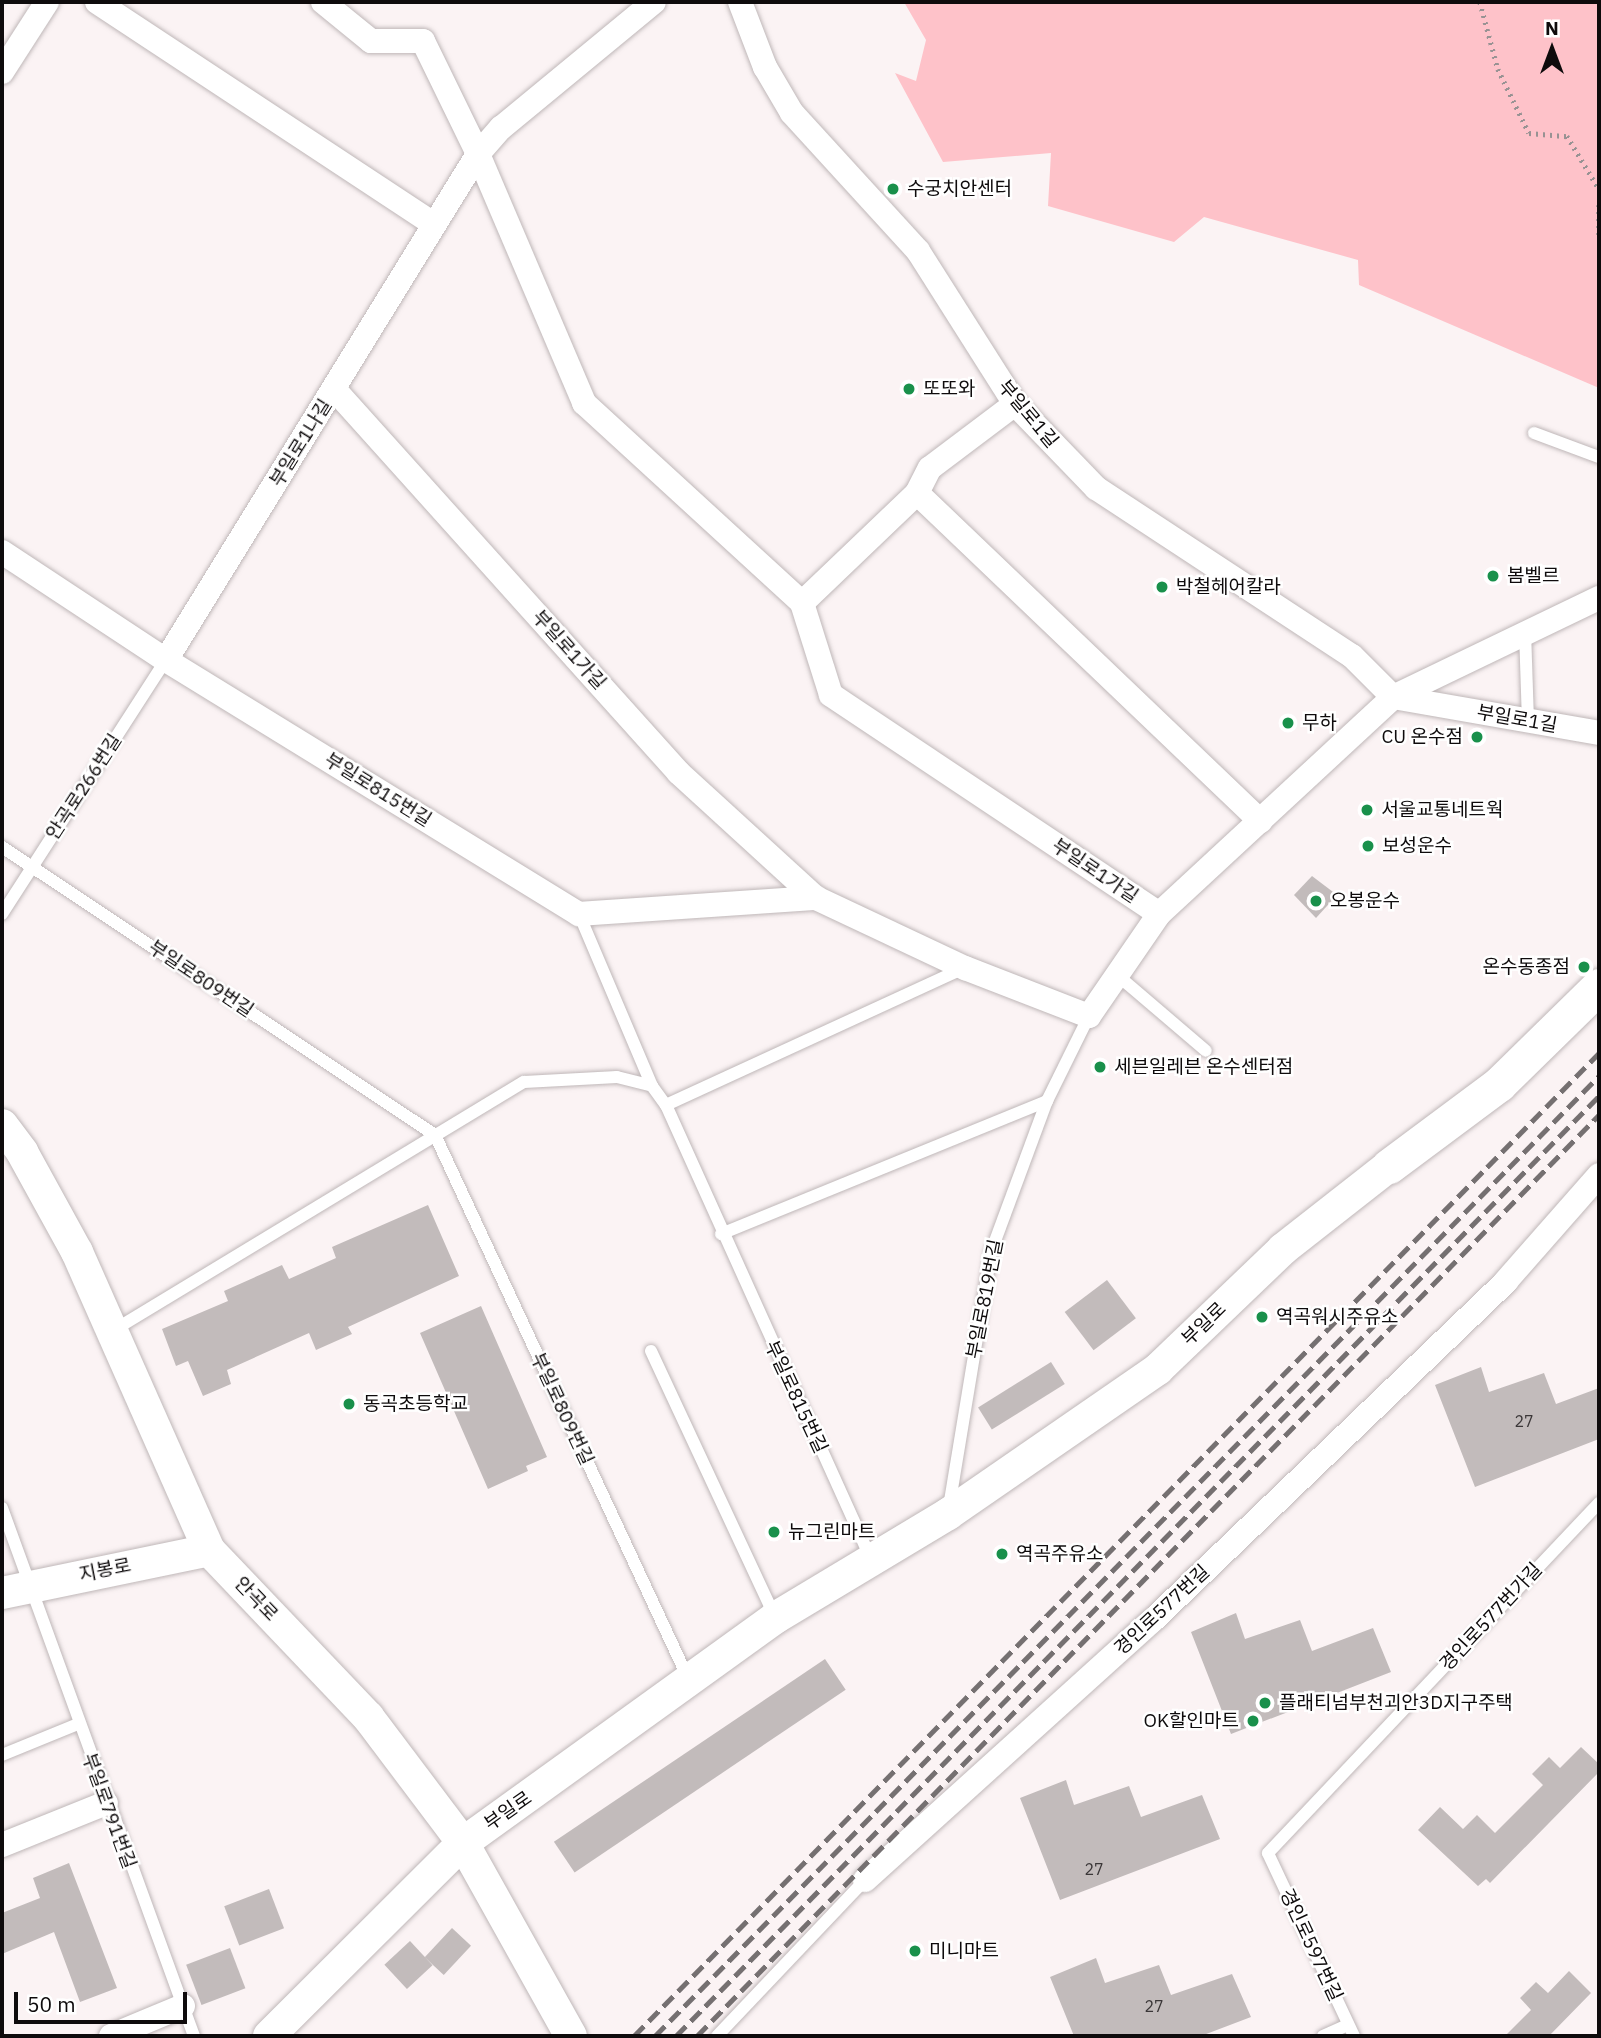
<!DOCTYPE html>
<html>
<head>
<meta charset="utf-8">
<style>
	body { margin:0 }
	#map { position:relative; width:1601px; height:2038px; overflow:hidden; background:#fbf3f4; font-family:"IBM Plex Sans","Noto Sans KR",sans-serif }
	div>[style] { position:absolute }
	.green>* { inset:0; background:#fec2c9 }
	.building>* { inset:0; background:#c2bbbb; transform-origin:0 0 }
	.path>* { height:4.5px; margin-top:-2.25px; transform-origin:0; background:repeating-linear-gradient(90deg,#989293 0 2px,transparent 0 7px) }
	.roads { filter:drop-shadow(0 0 2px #bfb7b8) drop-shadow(0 0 2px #bfb7b8) }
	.service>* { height:12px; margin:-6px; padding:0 6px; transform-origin:6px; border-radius:6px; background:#fff }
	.minor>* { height:24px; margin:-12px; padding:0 12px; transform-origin:12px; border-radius:12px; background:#fff }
	.tertiary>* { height:32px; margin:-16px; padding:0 16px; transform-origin:16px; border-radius:16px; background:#fff }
	.secondary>* { height:35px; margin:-17.5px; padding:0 17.5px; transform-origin:17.5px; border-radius:17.5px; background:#fff }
	.rail>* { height:5px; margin-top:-2.5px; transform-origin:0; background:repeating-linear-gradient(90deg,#757071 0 14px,transparent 0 21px) }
	.dots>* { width:19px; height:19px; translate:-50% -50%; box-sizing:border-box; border:4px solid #fff; border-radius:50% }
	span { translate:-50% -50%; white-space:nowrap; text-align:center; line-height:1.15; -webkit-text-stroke:5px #fff; paint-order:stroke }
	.number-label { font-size:16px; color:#3b3738 }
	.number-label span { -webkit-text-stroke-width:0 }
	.poi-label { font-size:19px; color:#0e0b0c }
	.left { translate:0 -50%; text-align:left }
	.right { translate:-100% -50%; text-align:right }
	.street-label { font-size:19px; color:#0e0b0c }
	.frame { position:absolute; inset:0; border:4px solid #0e0b0c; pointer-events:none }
	.north { position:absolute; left:1517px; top:14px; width:70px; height:70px; -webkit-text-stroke:5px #fff; paint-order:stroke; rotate:0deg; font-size:19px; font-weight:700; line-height:28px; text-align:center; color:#0e0b0c }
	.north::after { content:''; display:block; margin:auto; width:24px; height:32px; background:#0e0b0c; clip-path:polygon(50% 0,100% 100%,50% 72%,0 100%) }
	.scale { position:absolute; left:14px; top:1992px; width:173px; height:32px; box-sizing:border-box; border:4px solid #0e0b0c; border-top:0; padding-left:9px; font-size:21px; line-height:24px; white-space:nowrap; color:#0e0b0c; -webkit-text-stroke:5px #fff; paint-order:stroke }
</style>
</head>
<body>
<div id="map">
	<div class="green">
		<i style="clip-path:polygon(904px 2px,1599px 2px,1599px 388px,1359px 285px,1358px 260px,1204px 217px,1174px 242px,1048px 206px,1051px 153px,943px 162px,895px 73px,916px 81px,926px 40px)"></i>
	</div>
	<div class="building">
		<i style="clip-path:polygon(1312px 876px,1337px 895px,1316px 918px,1294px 895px)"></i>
		<i style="clip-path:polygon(428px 1205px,459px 1276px,348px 1327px,352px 1334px,316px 1350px,309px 1333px,227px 1370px,231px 1384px,203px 1396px,188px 1361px,176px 1366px,162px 1329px,228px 1301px,224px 1291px,282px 1265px,289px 1279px,336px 1258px,332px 1247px)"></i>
		<i style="left:1107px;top:1280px;width:48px;height:53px;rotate:53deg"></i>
		<i style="clip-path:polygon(481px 1306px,547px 1457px,526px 1466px,528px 1471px,488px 1489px,420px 1333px)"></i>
		<i style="left:1051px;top:1362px;width:26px;height:86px;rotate:58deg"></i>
		<i style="clip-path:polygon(1481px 1367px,1489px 1392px,1544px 1373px,1556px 1404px,1599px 1388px,1599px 1439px,1475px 1487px,1435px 1385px)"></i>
		<i style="clip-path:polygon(1236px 1613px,1245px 1639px,1300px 1620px,1312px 1651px,1373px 1628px,1391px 1672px,1231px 1734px,1191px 1632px)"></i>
		<i style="left:825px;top:1659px;width:37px;height:327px;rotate:56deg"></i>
		<i style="clip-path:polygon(1581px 1747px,1599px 1764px,1599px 1772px,1490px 1883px,1486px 1879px,1478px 1886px,1418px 1830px,1440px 1807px,1463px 1829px,1477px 1815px,1495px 1833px,1543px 1785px,1532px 1774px,1549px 1757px,1560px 1768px)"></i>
		<i style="clip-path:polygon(1066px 1780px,1074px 1805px,1129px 1786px,1141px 1817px,1202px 1795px,1220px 1839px,1060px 1900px,1020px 1798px)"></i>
		<i style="clip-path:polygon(69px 1863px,117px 1988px,80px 2002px,54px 1932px,2px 1954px,2px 1913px,40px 1898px,33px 1878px)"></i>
		<i style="left:269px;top:1889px;width:42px;height:48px;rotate:69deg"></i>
		<i style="left:452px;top:1928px;width:26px;height:40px;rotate:43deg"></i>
		<i style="left:410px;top:1941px;width:33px;height:35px;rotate:47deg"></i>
		<i style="left:230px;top:1948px;width:43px;height:47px;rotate:69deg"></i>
		<i style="clip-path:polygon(1096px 1958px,1105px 1983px,1159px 1965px,1171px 1995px,1232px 1974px,1251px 2017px,1201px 2036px,1074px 2036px,1050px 1977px)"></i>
		<i style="clip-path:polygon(1569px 1971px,1591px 1993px,1549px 2036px,1505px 2036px,1531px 2010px,1520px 1998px,1536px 1982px,1548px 1993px)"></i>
	</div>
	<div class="path">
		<i style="left:1480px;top:2px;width:69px;rotate:75deg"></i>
		<i style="left:1498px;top:69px;width:71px;rotate:64.2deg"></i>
		<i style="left:1529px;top:133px;width:38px;rotate:5deg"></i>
		<i style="left:1567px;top:136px;width:62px;rotate:58.9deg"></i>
		<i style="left:1599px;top:205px;width:33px;rotate:90deg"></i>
	</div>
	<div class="roads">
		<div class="service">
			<i style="left:1534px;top:433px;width:69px;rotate:20.3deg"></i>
			<i style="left:1525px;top:631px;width:90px;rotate:88.1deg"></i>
			<i style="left:2px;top:847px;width:520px;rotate:33.63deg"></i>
			<i style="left:435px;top:1135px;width:599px;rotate:65.02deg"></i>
			<i style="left:2px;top:914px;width:302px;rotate:-57.2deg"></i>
			<i style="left:579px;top:914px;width:187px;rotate:67deg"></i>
			<i style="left:652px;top:1086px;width:24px;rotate:54deg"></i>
			<i style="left:666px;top:1105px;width:499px;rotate:65.7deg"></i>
			<i style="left:1116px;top:974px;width:118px;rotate:40.5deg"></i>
			<i style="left:666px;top:1105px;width:328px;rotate:-24.7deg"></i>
			<i style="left:721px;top:1234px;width:352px;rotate:-22.2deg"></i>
			<i style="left:114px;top:1330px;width:479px;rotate:-31.2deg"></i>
			<i style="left:524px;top:1082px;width:93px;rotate:-3.1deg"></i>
			<i style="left:617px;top:1077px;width:36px;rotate:14deg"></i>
			<i style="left:651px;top:1351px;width:293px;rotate:65deg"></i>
			<i style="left:949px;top:1507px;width:258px;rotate:-80.6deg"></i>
			<i style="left:991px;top:1252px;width:161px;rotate:-69.7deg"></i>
			<i style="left:1047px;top:1101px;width:95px;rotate:-63.7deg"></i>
			<i style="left:2px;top:1508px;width:562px;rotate:70.02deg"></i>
			<i style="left:2px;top:1755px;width:82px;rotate:-22.2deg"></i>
			<i style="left:717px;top:2036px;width:215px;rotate:-46.5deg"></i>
			<i style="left:1323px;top:2036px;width:27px;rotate:-24deg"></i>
			<i style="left:1354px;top:2036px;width:202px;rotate:-115.2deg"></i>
			<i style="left:1268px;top:1853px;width:482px;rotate:-46.6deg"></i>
		</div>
		<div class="minor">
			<i style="left:97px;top:2px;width:404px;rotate:33.4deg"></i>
			<i style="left:323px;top:2px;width:62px;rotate:39.1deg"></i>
			<i style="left:371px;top:41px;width:52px"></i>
			<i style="left:423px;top:41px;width:126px;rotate:64deg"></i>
			<i style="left:478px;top:154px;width:271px;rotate:66.9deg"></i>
			<i style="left:584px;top:403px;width:296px;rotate:42.5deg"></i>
			<i style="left:802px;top:603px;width:96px;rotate:72.5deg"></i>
			<i style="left:831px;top:695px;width:394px;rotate:33.7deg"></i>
			<i style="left:740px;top:2px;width:70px;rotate:69deg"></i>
			<i style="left:765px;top:67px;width:53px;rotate:59.6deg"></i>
			<i style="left:792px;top:113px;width:187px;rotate:47.6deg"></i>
			<i style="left:918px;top:251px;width:181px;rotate:57.6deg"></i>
			<i style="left:1015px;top:404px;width:117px;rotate:46deg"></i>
			<i style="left:1096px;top:488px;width:306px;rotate:33.3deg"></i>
			<i style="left:1352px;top:656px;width:58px;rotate:45deg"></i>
			<i style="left:1393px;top:697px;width:209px;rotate:9.9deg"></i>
			<i style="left:2px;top:72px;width:83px;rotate:-57.3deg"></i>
			<i style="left:334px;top:389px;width:516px;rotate:48.06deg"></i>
			<i style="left:679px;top:773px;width:185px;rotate:42.4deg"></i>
			<i style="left:917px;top:493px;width:475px;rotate:43.7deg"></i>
			<i style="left:2px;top:552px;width:196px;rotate:33.4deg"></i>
			<i style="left:166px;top:660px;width:485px;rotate:31.6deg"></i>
			<i style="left:579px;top:914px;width:238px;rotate:-3.9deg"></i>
			<i style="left:816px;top:898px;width:165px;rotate:25.2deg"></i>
			<i style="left:965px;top:968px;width:133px;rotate:21.2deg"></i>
			<i style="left:1089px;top:1016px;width:124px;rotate:-55.5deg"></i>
			<i style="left:1159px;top:914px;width:319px;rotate:-42.8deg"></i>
			<i style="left:1393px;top:697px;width:229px;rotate:-25.7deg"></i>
			<i style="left:802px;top:603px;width:159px;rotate:-43.7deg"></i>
			<i style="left:917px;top:493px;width:28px;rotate:-63deg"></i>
			<i style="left:930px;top:468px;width:106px;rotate:-37deg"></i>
			<i style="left:166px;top:660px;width:594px;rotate:-58.34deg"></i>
			<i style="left:478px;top:154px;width:35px;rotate:-49deg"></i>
			<i style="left:501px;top:128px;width:198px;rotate:-39.5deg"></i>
			<i style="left:2px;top:1845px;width:112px;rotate:-22deg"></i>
			<i style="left:865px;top:1880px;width:387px;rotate:-42.1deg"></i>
			<i style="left:1152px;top:1621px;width:491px;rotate:-43.8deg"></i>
			<i style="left:1506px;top:1281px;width:141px;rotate:-48.7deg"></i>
			<i style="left:111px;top:2036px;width:78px;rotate:-22.6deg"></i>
		</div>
		<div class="tertiary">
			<i style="left:2px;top:1125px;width:34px;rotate:53deg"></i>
			<i style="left:22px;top:1152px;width:114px;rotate:61.2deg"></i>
			<i style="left:77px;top:1252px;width:326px;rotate:66.1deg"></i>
			<i style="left:209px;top:1550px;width:231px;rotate:46.4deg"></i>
			<i style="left:368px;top:1717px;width:158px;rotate:53deg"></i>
			<i style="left:463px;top:1843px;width:221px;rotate:60.8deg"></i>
			<i style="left:2px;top:1593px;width:211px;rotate:-11.7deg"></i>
			<i style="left:269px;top:2036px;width:274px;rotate:-44.9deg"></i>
			<i style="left:463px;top:1843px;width:385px;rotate:-35.8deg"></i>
			<i style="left:775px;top:1618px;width:202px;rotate:-31deg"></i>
			<i style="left:948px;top:1514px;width:255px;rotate:-34.6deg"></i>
			<i style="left:1158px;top:1369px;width:173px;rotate:-43.8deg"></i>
			<i style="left:1283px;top:1249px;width:135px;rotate:-38.1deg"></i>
		</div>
		<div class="secondary">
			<i style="left:1389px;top:1166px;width:137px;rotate:-36.7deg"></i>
			<i style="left:1499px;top:1084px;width:140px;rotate:-44.4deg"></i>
		</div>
	</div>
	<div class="rail">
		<i style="left:634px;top:2036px;width:1378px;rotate:-45.53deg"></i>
		<i style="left:655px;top:2036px;width:1346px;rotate:-45.48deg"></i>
		<i style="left:676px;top:2036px;width:1317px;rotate:-45.52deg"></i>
		<i style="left:697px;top:2036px;width:1289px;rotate:-45.6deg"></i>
	</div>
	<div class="dots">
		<i style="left:893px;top:189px;background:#19904b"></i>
		<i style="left:909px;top:389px;background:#19904b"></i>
		<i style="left:1493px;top:576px;background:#19904b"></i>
		<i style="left:1162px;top:587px;background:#19904b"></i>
		<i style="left:1288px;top:723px;background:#19904b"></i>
		<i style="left:1477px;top:737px;background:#19904b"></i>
		<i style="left:1367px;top:810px;background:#19904b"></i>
		<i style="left:1368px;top:846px;background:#19904b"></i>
		<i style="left:1316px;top:901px;background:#19904b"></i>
		<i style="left:1584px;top:967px;background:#19904b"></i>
		<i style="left:1100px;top:1067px;background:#19904b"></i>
		<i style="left:1262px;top:1317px;background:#19904b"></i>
		<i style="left:349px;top:1404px;background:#19904b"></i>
		<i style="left:774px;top:1532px;background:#19904b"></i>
		<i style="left:1002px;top:1554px;background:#19904b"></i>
		<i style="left:1265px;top:1703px;background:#19904b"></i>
		<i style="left:1253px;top:1721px;background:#19904b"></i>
		<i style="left:915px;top:1951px;background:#19904b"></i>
	</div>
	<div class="number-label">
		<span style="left:1524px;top:1421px">27</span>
		<span style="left:1094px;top:1869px">27</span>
		<span style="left:1154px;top:2006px">27</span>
	</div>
	<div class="poi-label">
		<span class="left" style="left:907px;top:189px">수궁치안센터</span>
		<span class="left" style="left:923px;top:389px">또또와</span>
		<span class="left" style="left:1507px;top:576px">봄벨르</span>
		<span class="left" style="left:1176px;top:587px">박철헤어칼라</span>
		<span class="left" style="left:1302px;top:723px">무하</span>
		<span class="right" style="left:1463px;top:737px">CU 온수점</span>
		<span class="left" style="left:1381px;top:810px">서울교통네트웍</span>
		<span class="left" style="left:1382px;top:846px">보성운수</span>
		<span class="left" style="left:1330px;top:901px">오봉운수</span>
		<span class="right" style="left:1570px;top:967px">온수동종점</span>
		<span class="left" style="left:1114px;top:1067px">세븐일레븐 온수센터점</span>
		<span class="left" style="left:1276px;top:1317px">역곡워시주유소</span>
		<span class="left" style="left:363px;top:1404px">동곡초등학교</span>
		<span class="left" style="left:788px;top:1532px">뉴그린마트</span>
		<span class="left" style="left:1016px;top:1554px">역곡주유소</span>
		<span class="left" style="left:1279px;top:1703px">플래티넘부천괴안3D지구주택</span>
		<span class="right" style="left:1239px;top:1721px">OK할인마트</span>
		<span class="left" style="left:929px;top:1951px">미니마트</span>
	</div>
	<div class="street-label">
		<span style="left:1028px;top:414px;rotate:50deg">부일로1길</span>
		<span style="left:301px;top:443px;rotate:-58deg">부일로1나길</span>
		<span style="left:569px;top:650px;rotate:48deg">부일로1가길</span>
		<span style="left:1517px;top:719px;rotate:10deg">부일로1길</span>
		<span style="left:84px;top:787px;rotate:-57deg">안곡로266번길</span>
		<span style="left:378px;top:790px;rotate:32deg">부일로815번길</span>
		<span style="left:1095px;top:871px;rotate:34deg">부일로1가길</span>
		<span style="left:201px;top:979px;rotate:34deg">부일로809번길</span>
		<span style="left:985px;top:1299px;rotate:-79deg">부일로819번길</span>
		<span style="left:1204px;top:1324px;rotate:-44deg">부일로</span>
		<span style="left:796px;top:1397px;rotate:65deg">부일로815번길</span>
		<span style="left:562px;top:1409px;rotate:65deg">부일로809번길</span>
		<span style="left:105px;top:1570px;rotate:-11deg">지봉로</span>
		<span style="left:256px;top:1599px;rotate:46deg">안곡로</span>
		<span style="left:1162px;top:1610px;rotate:-43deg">경인로577번길</span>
		<span style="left:1491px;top:1617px;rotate:-47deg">경인로577번가길</span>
		<span style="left:109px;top:1811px;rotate:70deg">부일로791번길</span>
		<span style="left:508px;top:1811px;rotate:-35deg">부일로</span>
		<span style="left:1311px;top:1945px;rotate:65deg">경인로597번길</span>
	</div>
	<div class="frame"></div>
	<div class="north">N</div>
	<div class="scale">50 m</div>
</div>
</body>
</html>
